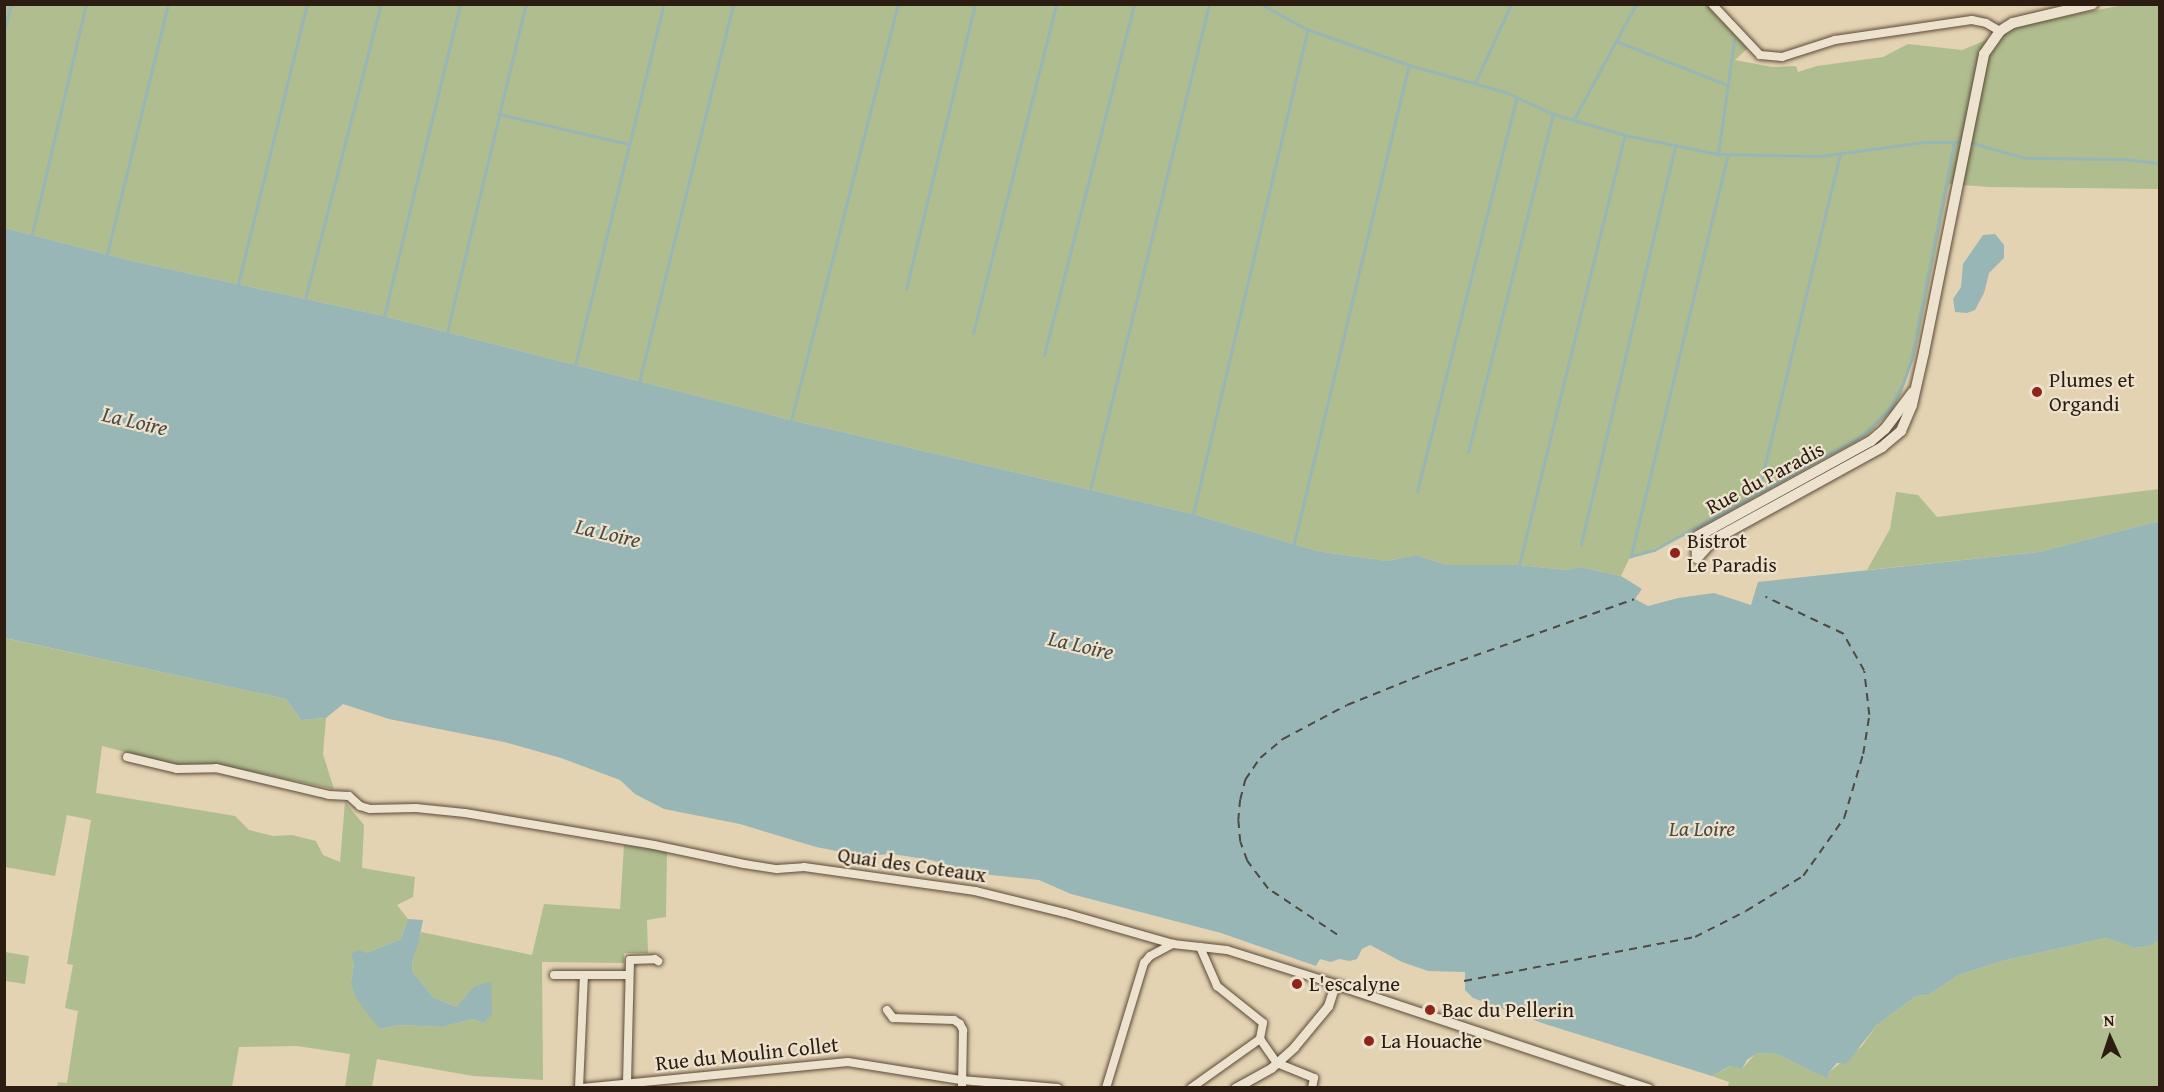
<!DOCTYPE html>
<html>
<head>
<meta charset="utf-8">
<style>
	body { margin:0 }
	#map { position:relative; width:2164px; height:1092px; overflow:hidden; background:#e4d3b2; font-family:"Gentium Book Plus",serif }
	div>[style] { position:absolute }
	.green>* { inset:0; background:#b0bd8f }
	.water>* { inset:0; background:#98b6b5 }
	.stream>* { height:3px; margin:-1.5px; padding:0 1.5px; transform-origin:1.5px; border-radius:1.5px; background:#98b6b5 }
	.ferry>* { height:1.5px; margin-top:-0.75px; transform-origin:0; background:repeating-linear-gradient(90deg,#4c4a42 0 8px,transparent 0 14px) }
	.roads { filter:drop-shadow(0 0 2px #5a4a39) drop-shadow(0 0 2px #5a4a39) }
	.minor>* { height:8px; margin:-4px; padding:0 4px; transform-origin:4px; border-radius:4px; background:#ede2cd }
	.tertiary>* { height:9px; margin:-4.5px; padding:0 4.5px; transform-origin:4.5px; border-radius:4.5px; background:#ede2cd }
	.secondary>* { height:10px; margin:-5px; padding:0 5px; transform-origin:5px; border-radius:5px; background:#ede2cd }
	.dots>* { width:16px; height:16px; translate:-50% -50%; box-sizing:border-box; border:3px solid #ede2cd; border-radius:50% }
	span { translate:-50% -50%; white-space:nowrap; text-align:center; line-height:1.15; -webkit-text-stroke:4.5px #ede2cd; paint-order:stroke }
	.poi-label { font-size:21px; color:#2c1c11 }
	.left { translate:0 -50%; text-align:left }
	.street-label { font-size:21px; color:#2c1c11 }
	.water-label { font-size:22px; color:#4c4a42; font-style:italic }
	.frame { position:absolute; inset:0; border:6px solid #2c1c11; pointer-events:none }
	.north { position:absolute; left:2080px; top:1008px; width:60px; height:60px; -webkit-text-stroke:4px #ede2cd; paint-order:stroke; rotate:357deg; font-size:16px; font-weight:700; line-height:24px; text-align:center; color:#2c1c11 }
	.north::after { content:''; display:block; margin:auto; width:21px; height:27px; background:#2c1c11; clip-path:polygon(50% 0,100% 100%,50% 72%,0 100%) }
</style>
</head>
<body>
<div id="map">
	<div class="green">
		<i style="clip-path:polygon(1710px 4px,1709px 8px,1748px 48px,1735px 60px,1772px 67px,1796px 66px,1798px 72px,1817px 66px,1883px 57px,1908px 44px,1962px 50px,2018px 27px,2081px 13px,2124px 5px,2159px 5px,2159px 189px,1989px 187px,1949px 184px,1915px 355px,1901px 395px,1892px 411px,1866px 436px,1684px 536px,1629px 559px,1621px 576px,1580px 567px,1567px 570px,1519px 565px,1447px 565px,1416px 555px,1387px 561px,1317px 551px,1193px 514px,791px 420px,384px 316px,132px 261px,5px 228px,5px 5px)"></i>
		<i style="clip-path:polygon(2159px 489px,2159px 521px,2039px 552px,1867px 570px,1890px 529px,1896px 492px,1918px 495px,1937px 517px)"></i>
		<i style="clip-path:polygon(4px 638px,286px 699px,301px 720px,326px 718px,323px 754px,334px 789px,221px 765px,171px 764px,102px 746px,96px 793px,235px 816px,249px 830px,273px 836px,292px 835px,316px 841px,323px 855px,340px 862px,345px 802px,364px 825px,362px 868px,415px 877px,413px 897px,397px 905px,408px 919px,401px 939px,367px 953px,354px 964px,351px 982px,380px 1029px,399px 1025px,442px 1027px,472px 1019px,484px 1023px,474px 986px,456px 1007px,433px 997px,412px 971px,413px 957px,421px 932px,532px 955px,544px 904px,620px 909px,624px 845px,667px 851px,666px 917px,647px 920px,648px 953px,624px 953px,624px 963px,542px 962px,543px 1080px,473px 1076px,377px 1059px,372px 1087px,345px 1087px,350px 1054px,297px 1046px,239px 1047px,232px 1087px,57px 1087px,58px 1082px,67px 1083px,78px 1011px,65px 1008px,73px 965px,67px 964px,91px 820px,67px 815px,55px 876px,5px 867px)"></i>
		<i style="clip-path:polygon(2106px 938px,2136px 948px,2150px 946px,2159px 940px,2159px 1087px,1727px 1088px,1729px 1082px,1712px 1076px,1731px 1066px,1742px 1069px,1756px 1053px,1777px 1054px,1828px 1079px,1829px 1072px,1862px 1046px,1877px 1025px,1916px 996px,1928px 995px,1959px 975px,2002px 961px)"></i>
		<i style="clip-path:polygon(5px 952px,29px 956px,25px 984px,5px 981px)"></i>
	</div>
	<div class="water">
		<i style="clip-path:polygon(5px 228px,132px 261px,384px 316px,791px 420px,1193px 514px,1317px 551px,1387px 561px,1416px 555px,1447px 565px,1519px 565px,1567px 570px,1580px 567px,1621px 576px,1642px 589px,1635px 599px,1648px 606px,1678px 598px,1714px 593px,1751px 605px,1758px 582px,2039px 552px,2159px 521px,2159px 940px,2150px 946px,2135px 948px,2106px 938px,2002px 961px,1959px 975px,1928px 995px,1916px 996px,1877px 1025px,1846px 1064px,1837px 1063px,1829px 1072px,1828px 1079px,1777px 1054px,1757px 1053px,1747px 1060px,1742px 1069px,1730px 1066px,1712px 1076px,1545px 1024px,1473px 998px,1465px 990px,1465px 972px,1428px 971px,1402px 962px,1370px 945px,1362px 949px,1357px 959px,1350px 961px,1339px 959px,1331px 962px,1320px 959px,1316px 966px,1221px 933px,1071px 894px,1039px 880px,981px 874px,931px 860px,892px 854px,863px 856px,816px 847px,740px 824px,664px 809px,635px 794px,620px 780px,561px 758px,504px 742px,389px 719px,343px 704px,326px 718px,301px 720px,286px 699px,5px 638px)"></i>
		<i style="clip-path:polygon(1995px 234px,2004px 245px,2004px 258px,1989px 273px,1984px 293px,1975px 310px,1967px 313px,1955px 312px,1953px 299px,1961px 287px,1963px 264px,1983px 235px)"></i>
		<i style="clip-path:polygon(408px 919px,423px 920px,418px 945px,413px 957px,412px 971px,433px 997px,456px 1007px,474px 986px,491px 982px,492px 1014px,484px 1023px,472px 1019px,442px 1027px,399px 1025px,380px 1029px,370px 1017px,356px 998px,351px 982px,354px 964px,351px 954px,359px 950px,367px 953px,401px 939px)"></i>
	</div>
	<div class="stream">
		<i style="left:1261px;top:4px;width:51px;rotate:29.1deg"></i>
		<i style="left:1306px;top:29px;width:109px;rotate:19.3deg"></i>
		<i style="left:1409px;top:65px;width:100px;rotate:15.7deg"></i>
		<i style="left:1505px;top:92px;width:53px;rotate:24.6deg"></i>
		<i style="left:1553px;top:114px;width:75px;rotate:16.3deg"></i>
		<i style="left:1625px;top:135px;width:95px;rotate:11.5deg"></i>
		<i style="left:1718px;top:154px;width:101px;rotate:1.1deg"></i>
		<i style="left:1819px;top:156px;width:107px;rotate:-7.5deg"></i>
		<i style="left:1925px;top:142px;width:38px"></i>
		<i style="left:4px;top:31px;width:28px;rotate:-75deg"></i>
		<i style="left:1616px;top:41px;width:119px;rotate:21.6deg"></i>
		<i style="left:1475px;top:83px;width:87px;rotate:-65.5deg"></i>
		<i style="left:499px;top:114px;width:133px;rotate:13deg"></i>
		<i style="left:1574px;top:119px;width:131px;rotate:-61.7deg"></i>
		<i style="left:1969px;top:142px;width:58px;rotate:15.9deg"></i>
		<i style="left:2025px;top:158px;width:101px;rotate:0.6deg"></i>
		<i style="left:2126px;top:159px;width:34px;rotate:7deg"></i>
		<i style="left:1718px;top:154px;width:115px;rotate:-82deg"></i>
		<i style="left:1728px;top:154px;width:414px;rotate:103.6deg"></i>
		<i style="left:1631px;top:556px;width:24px;rotate:-15deg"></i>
		<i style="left:1654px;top:550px;width:236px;rotate:-28.8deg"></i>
		<i style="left:1861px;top:436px;width:40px;rotate:-44deg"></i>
		<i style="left:1890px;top:408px;width:28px;rotate:-63deg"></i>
		<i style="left:1903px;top:383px;width:24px;rotate:-71deg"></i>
		<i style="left:1911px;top:360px;width:222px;rotate:-78.8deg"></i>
		<i style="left:32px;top:234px;width:236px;rotate:-76.8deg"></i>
		<i style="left:107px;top:254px;width:257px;rotate:-76.3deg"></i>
		<i style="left:238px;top:284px;width:288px;rotate:-76.2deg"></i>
		<i style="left:906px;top:289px;width:293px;rotate:-76.4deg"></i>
		<i style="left:305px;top:299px;width:305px;rotate:-75.6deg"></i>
		<i style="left:384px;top:316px;width:321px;rotate:-76.3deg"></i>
		<i style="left:447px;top:332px;width:337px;rotate:-76.5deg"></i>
		<i style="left:973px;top:333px;width:339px;rotate:-75.8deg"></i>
		<i style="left:1044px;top:355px;width:362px;rotate:-75.6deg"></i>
		<i style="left:575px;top:365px;width:372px;rotate:-76.2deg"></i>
		<i style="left:639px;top:382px;width:390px;rotate:-76deg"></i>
		<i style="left:791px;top:420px;width:430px;rotate:-75.6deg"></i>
		<i style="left:1468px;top:452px;width:349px;rotate:-75.9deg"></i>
		<i style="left:1090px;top:490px;width:500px;rotate:-76.24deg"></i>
		<i style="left:1417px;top:491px;width:403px;rotate:-75.8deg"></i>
		<i style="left:1758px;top:493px;width:349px;rotate:-76.4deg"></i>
		<i style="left:1193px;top:514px;width:498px;rotate:-76.7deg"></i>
		<i style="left:1294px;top:543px;width:492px;rotate:-76.5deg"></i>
		<i style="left:1581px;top:544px;width:410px;rotate:-76.7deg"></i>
		<i style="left:1519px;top:565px;width:443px;rotate:-76.2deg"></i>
	</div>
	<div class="ferry">
		<i style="left:1337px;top:935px;width:83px;rotate:-146.3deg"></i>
		<i style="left:1268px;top:889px;width:35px;rotate:-127deg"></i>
		<i style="left:1247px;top:861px;width:20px;rotate:-110deg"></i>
		<i style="left:1240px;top:842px;width:21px;rotate:-95deg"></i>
		<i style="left:1238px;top:821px;width:21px;rotate:-85deg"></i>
		<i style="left:1240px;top:800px;width:21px;rotate:-76deg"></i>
		<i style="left:1245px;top:780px;width:27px;rotate:-56deg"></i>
		<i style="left:1260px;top:758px;width:30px;rotate:-40deg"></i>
		<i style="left:1283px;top:739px;width:72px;rotate:-28deg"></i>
		<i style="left:1347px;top:705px;width:94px;rotate:-21.9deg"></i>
		<i style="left:1434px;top:670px;width:212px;rotate:-19.5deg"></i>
		<i style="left:1464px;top:981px;width:235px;rotate:-10.8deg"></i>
		<i style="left:1695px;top:937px;width:57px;rotate:-27deg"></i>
		<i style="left:1746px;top:911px;width:67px;rotate:-31.6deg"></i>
		<i style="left:1803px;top:876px;width:71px;rotate:-54.7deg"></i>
		<i style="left:1844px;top:818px;width:67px;rotate:-73.5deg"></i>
		<i style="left:1863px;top:754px;width:39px;rotate:-81deg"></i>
		<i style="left:1869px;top:715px;width:44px;rotate:-96.5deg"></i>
		<i style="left:1864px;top:671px;width:43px;rotate:-119.6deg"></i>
		<i style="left:1843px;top:634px;width:86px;rotate:-154.6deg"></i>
	</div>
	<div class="roads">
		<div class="minor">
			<i style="left:1712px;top:4px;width:70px;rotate:46.7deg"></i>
			<i style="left:1760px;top:55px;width:22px;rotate:5deg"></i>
			<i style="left:1782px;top:57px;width:56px;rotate:-17.8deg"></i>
			<i style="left:1835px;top:40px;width:138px;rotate:-8.3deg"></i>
			<i style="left:1972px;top:20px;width:14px;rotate:12deg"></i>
			<i style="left:1986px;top:23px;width:16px;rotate:30deg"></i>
			<i style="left:127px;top:757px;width:51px;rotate:13.5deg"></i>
			<i style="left:177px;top:769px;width:39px;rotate:-1deg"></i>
			<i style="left:216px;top:768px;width:116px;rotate:13.4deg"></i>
			<i style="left:329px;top:795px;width:20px;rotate:3deg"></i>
			<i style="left:349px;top:796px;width:15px;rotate:42deg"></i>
			<i style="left:360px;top:806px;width:10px;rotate:17deg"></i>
			<i style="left:370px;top:809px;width:46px;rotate:-1.2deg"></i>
			<i style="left:416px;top:808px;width:49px;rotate:5.8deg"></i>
			<i style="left:465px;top:813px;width:192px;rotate:9.6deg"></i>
			<i style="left:654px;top:845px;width:92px;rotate:11.9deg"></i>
			<i style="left:744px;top:864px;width:33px;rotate:9deg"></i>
			<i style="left:777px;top:869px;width:27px;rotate:-4deg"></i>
			<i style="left:804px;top:867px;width:173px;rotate:8deg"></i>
			<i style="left:975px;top:891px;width:93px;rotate:13.7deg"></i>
			<i style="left:1065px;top:913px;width:112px;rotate:16deg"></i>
			<i style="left:1173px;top:944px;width:54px;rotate:6.3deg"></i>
			<i style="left:1227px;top:950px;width:113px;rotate:17.5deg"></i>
			<i style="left:1200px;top:947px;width:43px;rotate:66.4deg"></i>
			<i style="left:1217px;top:986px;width:59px;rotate:38.8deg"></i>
			<i style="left:1263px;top:1023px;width:16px;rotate:101deg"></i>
			<i style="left:1260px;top:1039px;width:29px;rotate:55deg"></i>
			<i style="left:1277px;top:1063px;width:40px;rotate:22deg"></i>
			<i style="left:1314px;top:1078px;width:10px;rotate:101deg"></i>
			<i style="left:554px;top:975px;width:30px"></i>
			<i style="left:887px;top:1010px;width:10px;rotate:53deg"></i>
			<i style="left:893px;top:1018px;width:61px;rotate:1.9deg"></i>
			<i style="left:954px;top:1020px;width:7px;rotate:34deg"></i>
			<i style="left:960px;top:1024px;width:7px;rotate:63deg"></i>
			<i style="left:963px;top:1030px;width:58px;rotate:91deg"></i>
			<i style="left:627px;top:1083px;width:123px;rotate:-88.6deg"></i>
			<i style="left:630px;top:960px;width:25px;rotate:-2deg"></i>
			<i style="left:655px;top:959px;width:4px;rotate:34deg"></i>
			<i style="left:579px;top:1088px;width:113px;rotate:-87.5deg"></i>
			<i style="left:584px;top:975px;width:45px"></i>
			<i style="left:582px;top:1088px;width:267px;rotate:-5.6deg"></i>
			<i style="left:848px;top:1062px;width:114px;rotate:9.1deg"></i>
			<i style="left:961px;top:1080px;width:97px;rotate:4.7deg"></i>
			<i style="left:1106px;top:1088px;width:131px;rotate:-73.1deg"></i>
			<i style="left:1144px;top:963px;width:9px;rotate:-49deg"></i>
			<i style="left:1150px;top:956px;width:26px;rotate:-28deg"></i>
			<i style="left:1191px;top:1088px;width:85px;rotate:-35.4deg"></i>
		</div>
		<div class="tertiary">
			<i style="left:1235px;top:1088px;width:41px;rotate:-29.1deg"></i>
			<i style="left:1271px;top:1068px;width:31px;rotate:-42deg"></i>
			<i style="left:1294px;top:1047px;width:53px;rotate:-50.3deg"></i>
			<i style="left:1328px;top:1006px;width:23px;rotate:-72deg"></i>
			<i style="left:1335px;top:984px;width:330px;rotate:18.4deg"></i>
		</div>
		<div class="secondary">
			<i style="left:1697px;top:558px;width:24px;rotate:-48deg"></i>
			<i style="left:1713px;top:540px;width:193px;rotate:-28.8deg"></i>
			<i style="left:1882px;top:447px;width:25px;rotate:-40deg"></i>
			<i style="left:1901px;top:431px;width:28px;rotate:-67deg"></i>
			<i style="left:1912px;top:405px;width:54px;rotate:-77.2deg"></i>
			<i style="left:1924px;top:352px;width:304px;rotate:-78.6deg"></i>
			<i style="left:1984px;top:54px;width:28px;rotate:-55deg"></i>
			<i style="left:2000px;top:31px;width:15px;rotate:-32deg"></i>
			<i style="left:2013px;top:23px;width:82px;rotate:-13.4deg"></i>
			<i style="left:1697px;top:558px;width:17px;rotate:-93deg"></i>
			<i style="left:1696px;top:541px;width:5px;rotate:-68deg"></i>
			<i style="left:1698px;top:536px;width:197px;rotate:-28.8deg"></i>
			<i style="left:1871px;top:441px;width:18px;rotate:-41deg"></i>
			<i style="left:1885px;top:429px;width:46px;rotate:-52.9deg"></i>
		</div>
	</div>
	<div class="dots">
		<i style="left:2037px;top:392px;background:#8f2418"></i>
		<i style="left:1675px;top:553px;background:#8f2418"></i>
		<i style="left:1297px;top:984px;background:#8f2418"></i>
		<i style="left:1430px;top:1010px;background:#8f2418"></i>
		<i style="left:1369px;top:1041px;background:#8f2418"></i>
	</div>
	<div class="poi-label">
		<span class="left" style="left:2049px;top:392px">Plumes et<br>Organdi</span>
		<span class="left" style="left:1687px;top:553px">Bistrot<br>Le Paradis</span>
		<span class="left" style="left:1309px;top:984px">L'escalyne</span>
		<span class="left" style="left:1442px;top:1010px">Bac du Pellerin</span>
		<span class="left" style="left:1381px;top:1041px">La Houache</span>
	</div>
	<div class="street-label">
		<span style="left:1765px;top:478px;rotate:-28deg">Rue du Paradis</span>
		<span style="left:912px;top:865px;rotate:8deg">Quai des Coteaux</span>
		<span style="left:747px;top:1054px;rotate:-6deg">Rue du Moulin Collet</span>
	</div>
	<div class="water-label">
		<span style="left:135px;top:421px;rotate:13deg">La Loire</span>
		<span style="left:608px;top:533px;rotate:13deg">La Loire</span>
		<span style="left:1081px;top:645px;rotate:13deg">La Loire</span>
		<span style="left:1702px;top:829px">La Loire</span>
	</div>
	<div class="frame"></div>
	<div class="north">N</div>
</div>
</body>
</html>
